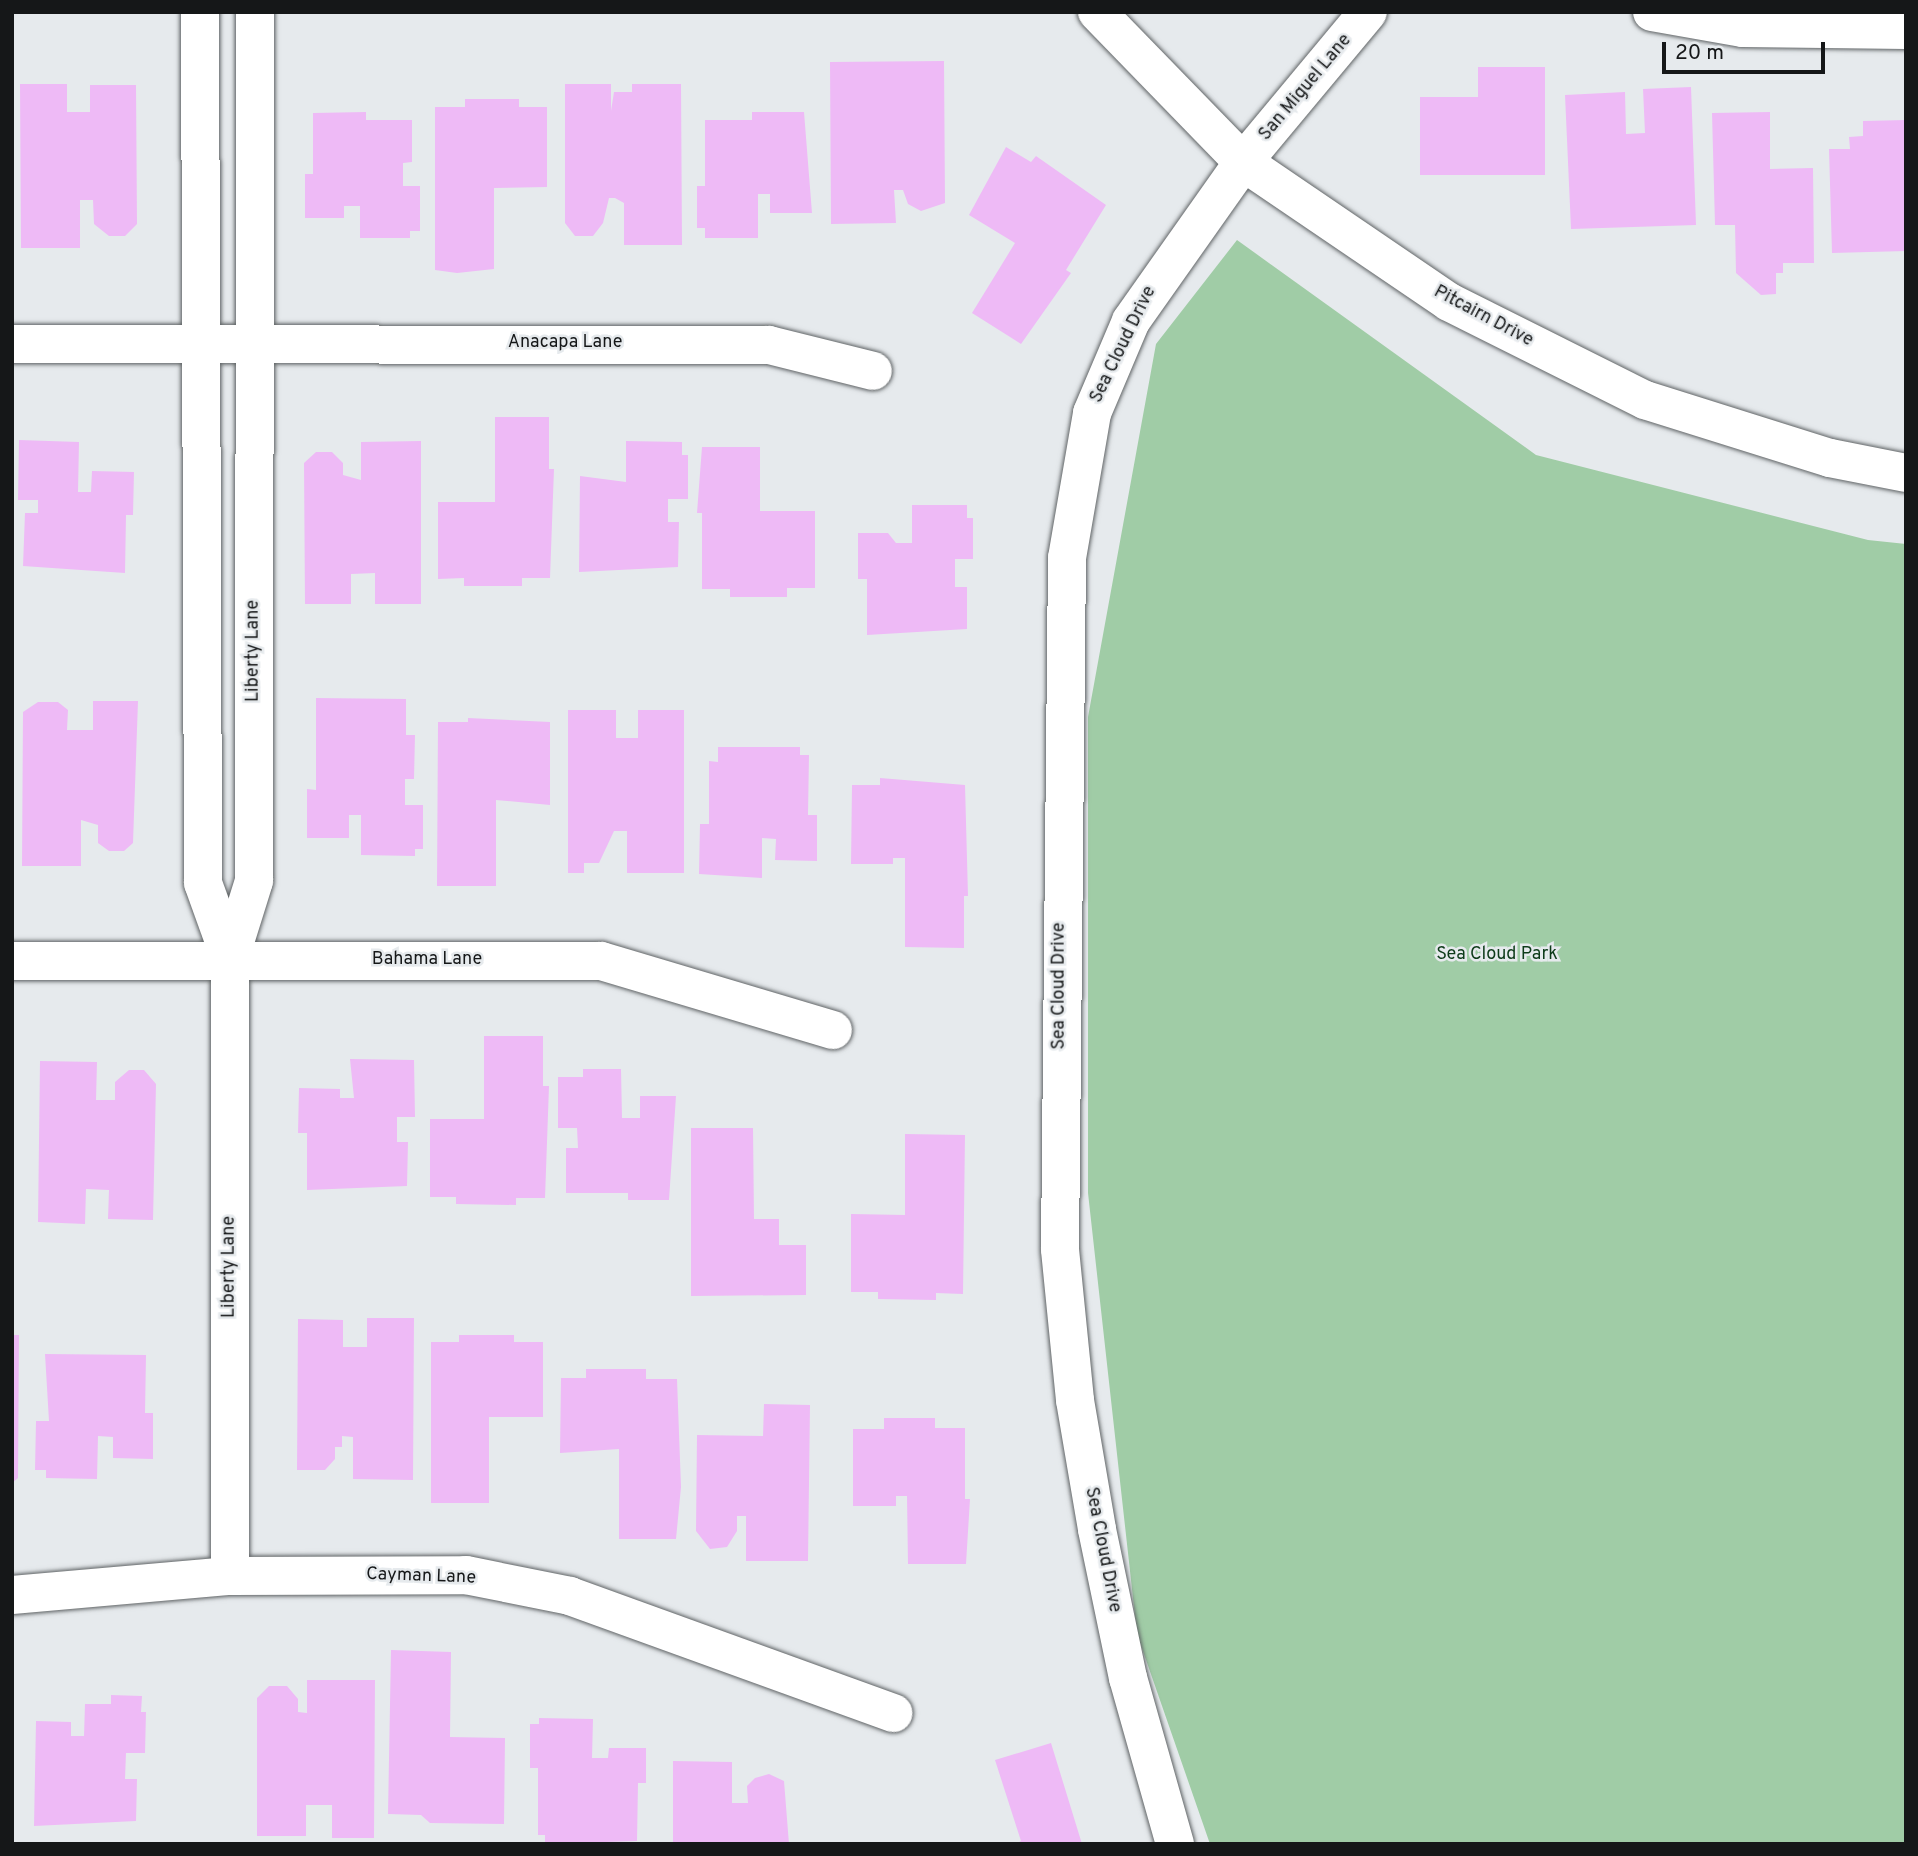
<!DOCTYPE html>
<html>
<head>
<meta charset="utf-8">
<style>
	body { margin:0 }
	#map { position:relative; width:1918px; height:1856px; overflow:hidden; background:#e6eaed; font-family:Overpass,sans-serif }
	div>[style] { position:absolute }
	.green>* { inset:0; background:#a0cca6 }
	.building>* { inset:0; background:#eebaf6 }
	.roads { filter:drop-shadow(0 0 2px #606466) drop-shadow(0 0 2px #606466) }
	.minor>* { height:38px; margin:-19px; padding:0 19px; transform-origin:19px; border-radius:19px; background:#fff }
	span { translate:-50% -50%; white-space:nowrap; text-align:center; line-height:1.15; -webkit-text-stroke:5px #e6eaed; paint-order:stroke }
	.street-label { font-size:18px; color:#151718 }
	.park-label { font-size:18px; color:#0d3b19 }
	.frame { position:absolute; inset:0; border:14px solid #151718; pointer-events:none }
	.scale { position:absolute; left:1662px; top:42px; width:163px; height:32px; box-sizing:border-box; border:4px solid #151718; border-top:0; padding-left:9px; font-size:21px; line-height:24px; white-space:nowrap; color:#151718; -webkit-text-stroke:5px #e6eaed; paint-order:stroke }
</style>
</head>
<body>
<div id="map">
	<div class="green">
		<i style="clip-path:polygon(1237px 240px,1536px 455px,1868px 540px,1906px 544px,1906px 1844px,1210px 1844px,1137px 1634px,1088px 1193px,1088px 717px,1156px 344px)"></i>
	</div>
	<div class="building">
		<i style="clip-path:polygon(944px 61px,945px 203px,921px 211px,908px 204px,903px 190px,894px 190px,896px 223px,831px 224px,830px 62px)"></i>
		<i style="clip-path:polygon(1478px 67px,1545px 67px,1545px 175px,1420px 175px,1420px 97px,1478px 97px)"></i>
		<i style="clip-path:polygon(20px 84px,67px 84px,67px 112px,90px 112px,90px 85px,136px 85px,137px 224px,125px 236px,109px 236px,94px 224px,93px 200px,80px 200px,80px 248px,21px 248px)"></i>
		<i style="clip-path:polygon(565px 84px,611px 84px,611px 111px,614px 92px,632px 92px,632px 84px,681px 84px,682px 245px,624px 245px,624px 203px,615px 198px,609px 198px,603px 223px,593px 236px,575px 236px,565px 223px)"></i>
		<i style="clip-path:polygon(1691px 87px,1696px 225px,1571px 229px,1565px 95px,1625px 92px,1626px 134px,1645px 133px,1643px 89px)"></i>
		<i style="clip-path:polygon(465px 99px,519px 99px,519px 107px,547px 107px,547px 187px,494px 188px,494px 269px,457px 273px,435px 270px,435px 107px,465px 107px)"></i>
		<i style="clip-path:polygon(366px 112px,366px 120px,412px 120px,412px 162px,403px 163px,403px 186px,420px 186px,420px 231px,410px 231px,410px 238px,360px 238px,360px 206px,344px 206px,344px 218px,305px 218px,305px 174px,313px 174px,313px 113px)"></i>
		<i style="clip-path:polygon(752px 112px,804px 112px,812px 213px,770px 213px,770px 194px,758px 194px,758px 238px,705px 238px,705px 228px,697px 228px,697px 186px,705px 186px,705px 120px,752px 120px)"></i>
		<i style="clip-path:polygon(1770px 112px,1770px 169px,1813px 168px,1814px 263px,1783px 263px,1783px 273px,1776px 273px,1776px 294px,1761px 295px,1736px 273px,1735px 225px,1715px 225px,1712px 113px)"></i>
		<i style="clip-path:polygon(1906px 120px,1906px 251px,1832px 253px,1829px 149px,1850px 149px,1849px 137px,1863px 136px,1863px 121px)"></i>
		<i style="clip-path:polygon(1006px 147px,1031px 162px,1036px 156px,1106px 205px,1066px 270px,1071px 273px,1021px 344px,972px 313px,1015px 243px,969px 215px)"></i>
		<i style="clip-path:polygon(495px 417px,549px 417px,549px 469px,554px 469px,550px 578px,522px 578px,522px 586px,464px 586px,464px 578px,438px 579px,438px 502px,495px 502px)"></i>
		<i style="clip-path:polygon(19px 440px,79px 442px,78px 492px,91px 492px,92px 471px,134px 472px,133px 515px,126px 515px,125px 573px,23px 566px,25px 513px,38px 513px,38px 500px,18px 500px)"></i>
		<i style="clip-path:polygon(421px 441px,421px 604px,375px 604px,375px 573px,351px 574px,351px 604px,305px 604px,304px 463px,316px 452px,332px 452px,343px 463px,343px 475px,361px 480px,361px 442px)"></i>
		<i style="clip-path:polygon(626px 441px,682px 442px,682px 455px,688px 455px,688px 499px,668px 499px,668px 522px,679px 522px,678px 567px,579px 572px,580px 476px,626px 482px)"></i>
		<i style="clip-path:polygon(702px 447px,760px 447px,760px 511px,815px 511px,815px 588px,787px 588px,787px 597px,730px 597px,730px 589px,702px 589px,702px 513px,697px 513px)"></i>
		<i style="clip-path:polygon(912px 505px,967px 505px,967px 518px,973px 518px,973px 559px,955px 559px,955px 587px,967px 587px,967px 629px,867px 635px,867px 579px,858px 579px,858px 533px,888px 533px,896px 543px,912px 543px)"></i>
		<i style="clip-path:polygon(316px 698px,406px 699px,406px 735px,415px 735px,414px 779px,405px 779px,405px 805px,423px 805px,423px 849px,415px 849px,415px 856px,361px 855px,361px 815px,349px 815px,349px 838px,307px 838px,307px 789px,316px 790px)"></i>
		<i style="clip-path:polygon(93px 701px,138px 701px,133px 843px,124px 851px,109px 851px,98px 843px,98px 825px,81px 820px,81px 866px,22px 866px,23px 712px,38px 702px,58px 702px,68px 710px,67px 730px,93px 730px)"></i>
		<i style="clip-path:polygon(568px 710px,616px 710px,616px 738px,638px 738px,638px 710px,684px 710px,684px 873px,627px 873px,627px 831px,614px 831px,599px 863px,584px 863px,584px 873px,568px 873px)"></i>
		<i style="clip-path:polygon(468px 718px,550px 722px,550px 805px,496px 800px,496px 886px,437px 886px,438px 722px,468px 722px)"></i>
		<i style="clip-path:polygon(718px 747px,800px 747px,800px 755px,809px 755px,808px 815px,817px 815px,817px 861px,775px 860px,776px 839px,762px 838px,762px 878px,699px 874px,700px 824px,709px 824px,709px 761px,718px 762px)"></i>
		<i style="clip-path:polygon(880px 778px,965px 785px,968px 896px,964px 896px,964px 948px,905px 947px,905px 858px,893px 858px,893px 864px,851px 864px,852px 785px,880px 785px)"></i>
		<i style="clip-path:polygon(484px 1036px,543px 1036px,543px 1086px,549px 1086px,545px 1198px,516px 1198px,516px 1205px,456px 1204px,456px 1197px,430px 1197px,430px 1119px,484px 1119px)"></i>
		<i style="clip-path:polygon(350px 1059px,414px 1060px,415px 1117px,397px 1117px,397px 1142px,408px 1142px,407px 1186px,307px 1190px,307px 1133px,298px 1133px,299px 1088px,340px 1089px,340px 1098px,354px 1098px)"></i>
		<i style="clip-path:polygon(40px 1061px,97px 1062px,96px 1100px,115px 1100px,115px 1082px,129px 1070px,144px 1070px,156px 1084px,153px 1220px,108px 1219px,109px 1190px,86px 1189px,85px 1224px,38px 1222px)"></i>
		<i style="clip-path:polygon(583px 1069px,621px 1069px,622px 1118px,640px 1118px,640px 1096px,676px 1096px,669px 1200px,628px 1200px,628px 1193px,566px 1193px,566px 1148px,578px 1148px,577px 1128px,558px 1128px,558px 1077px,583px 1077px)"></i>
		<i style="clip-path:polygon(691px 1128px,753px 1128px,754px 1219px,779px 1219px,779px 1245px,806px 1245px,806px 1295px,691px 1296px)"></i>
		<i style="clip-path:polygon(905px 1134px,965px 1135px,963px 1294px,936px 1293px,936px 1300px,878px 1299px,878px 1292px,851px 1292px,851px 1214px,905px 1215px)"></i>
		<i style="clip-path:polygon(367px 1318px,414px 1318px,413px 1480px,353px 1479px,353px 1437px,342px 1436px,342px 1447px,335px 1447px,335px 1459px,325px 1470px,297px 1470px,298px 1319px,343px 1320px,343px 1347px,367px 1347px)"></i>
		<i style="clip-path:polygon(12px 1335px,19px 1335px,18px 1478px,12px 1483px)"></i>
		<i style="clip-path:polygon(459px 1335px,514px 1335px,514px 1342px,543px 1342px,543px 1417px,489px 1417px,489px 1503px,431px 1503px,431px 1342px,459px 1342px)"></i>
		<i style="clip-path:polygon(45px 1354px,146px 1355px,145px 1413px,153px 1413px,153px 1459px,113px 1458px,113px 1437px,98px 1436px,97px 1479px,46px 1478px,46px 1470px,35px 1470px,36px 1421px,49px 1421px)"></i>
		<i style="clip-path:polygon(586px 1369px,646px 1369px,646px 1379px,677px 1379px,681px 1487px,676px 1539px,619px 1539px,619px 1449px,560px 1453px,561px 1378px,586px 1378px)"></i>
		<i style="clip-path:polygon(764px 1404px,810px 1405px,808px 1561px,746px 1561px,746px 1516px,737px 1516px,737px 1531px,727px 1547px,710px 1549px,696px 1531px,697px 1435px,763px 1436px)"></i>
		<i style="clip-path:polygon(884px 1418px,935px 1418px,935px 1428px,965px 1428px,965px 1499px,970px 1499px,966px 1564px,908px 1564px,907px 1496px,896px 1496px,896px 1506px,853px 1506px,853px 1429px,884px 1429px)"></i>
		<i style="clip-path:polygon(391px 1650px,451px 1652px,450px 1737px,505px 1738px,504px 1824px,430px 1823px,421px 1815px,388px 1814px)"></i>
		<i style="clip-path:polygon(307px 1680px,375px 1680px,374px 1838px,332px 1838px,332px 1805px,306px 1805px,306px 1836px,257px 1836px,257px 1698px,269px 1686px,287px 1686px,298px 1699px,298px 1712px,307px 1713px)"></i>
		<i style="clip-path:polygon(111px 1695px,142px 1696px,141px 1712px,146px 1712px,145px 1753px,126px 1753px,125px 1779px,137px 1779px,136px 1821px,34px 1826px,36px 1721px,71px 1722px,71px 1736px,84px 1736px,85px 1704px,111px 1704px)"></i>
		<i style="clip-path:polygon(539px 1718px,593px 1719px,592px 1758px,608px 1758px,609px 1748px,646px 1748px,646px 1783px,638px 1783px,637px 1841px,545px 1844px,545px 1835px,538px 1835px,538px 1768px,530px 1768px,530px 1724px,539px 1724px)"></i>
		<i style="clip-path:polygon(1051px 1743px,1082px 1844px,1015px 1844px,1021px 1841px,995px 1760px)"></i>
		<i style="clip-path:polygon(673px 1761px,732px 1762px,732px 1803px,748px 1803px,747px 1786px,755px 1778px,769px 1774px,784px 1781px,789px 1844px,673px 1844px)"></i>
	</div>
	<div class="roads">
		<div class="minor">
			<i style="left:200px;top:12px;width:871px;rotate:89.8deg"></i>
			<i style="left:203px;top:883px;width:80px;rotate:70.2deg"></i>
			<i style="left:1097px;top:12px;width:209px;rotate:45.8deg"></i>
			<i style="left:1243px;top:162px;width:249px;rotate:34.2deg"></i>
			<i style="left:1449px;top:302px;width:219px;rotate:26.6deg"></i>
			<i style="left:1645px;top:400px;width:194px;rotate:17.4deg"></i>
			<i style="left:1830px;top:458px;width:77px;rotate:11.2deg"></i>
			<i style="left:1652px;top:12px;width:92px;rotate:10deg"></i>
			<i style="left:1743px;top:28px;width:163px;rotate:0.7deg"></i>
			<i style="left:12px;top:344px;width:757px;rotate:0.08deg"></i>
			<i style="left:769px;top:345px;width:107px;rotate:14deg"></i>
			<i style="left:12px;top:961px;width:589px"></i>
			<i style="left:601px;top:961px;width:242px;rotate:16.6deg"></i>
			<i style="left:230px;top:1576px;width:618px;rotate:-90deg"></i>
			<i style="left:230px;top:958px;width:81px;rotate:-72.7deg"></i>
			<i style="left:254px;top:881px;width:869px;rotate:-89.93deg"></i>
			<i style="left:12px;top:1595px;width:219px;rotate:-5deg"></i>
			<i style="left:230px;top:1576px;width:236px;rotate:-0.2deg"></i>
			<i style="left:466px;top:1575px;width:106px;rotate:11.4deg"></i>
			<i style="left:570px;top:1596px;width:344px;rotate:19.9deg"></i>
			<i style="left:1175px;top:1844px;width:173px;rotate:-105.8deg"></i>
			<i style="left:1128px;top:1678px;width:152px;rotate:-101.8deg"></i>
			<i style="left:1097px;top:1529px;width:131px;rotate:-99.7deg"></i>
			<i style="left:1075px;top:1400px;width:152px;rotate:-95.7deg"></i>
			<i style="left:1060px;top:1249px;width:691px;rotate:-89.42deg"></i>
			<i style="left:1067px;top:558px;width:147px;rotate:-80.2deg"></i>
			<i style="left:1092px;top:413px;width:100px;rotate:-67deg"></i>
			<i style="left:1131px;top:321px;width:194px;rotate:-54.8deg"></i>
			<i style="left:1243px;top:162px;width:195px;rotate:-50.2deg"></i>
		</div>
	</div>
	<div class="street-label">
		<span style="left:1306px;top:88px;rotate:-50deg">San Miguel Lane</span>
		<span style="left:1483px;top:317px;rotate:28deg">Pitcairn Drive</span>
		<span style="left:565px;top:343px">Anacapa Lane</span>
		<span style="left:1124px;top:345px;rotate:-64deg">Sea Cloud Drive</span>
		<span style="left:254px;top:651px;rotate:-90deg">Liberty Lane</span>
		<span style="left:427px;top:960px">Bahama Lane</span>
		<span style="left:1060px;top:986px;rotate:-90deg">Sea Cloud Drive</span>
		<span style="left:230px;top:1267px;rotate:-90deg">Liberty Lane</span>
		<span style="left:1102px;top:1550px;rotate:79deg">Sea Cloud Drive</span>
		<span style="left:421px;top:1577px;rotate:2deg">Cayman Lane</span>
	</div>
	<div class="park-label">
		<span style="left:1497px;top:955px">Sea Cloud Park</span>
	</div>
	<div class="frame"></div>
	<div class="scale">20 m</div>
</div>
</body>
</html>
